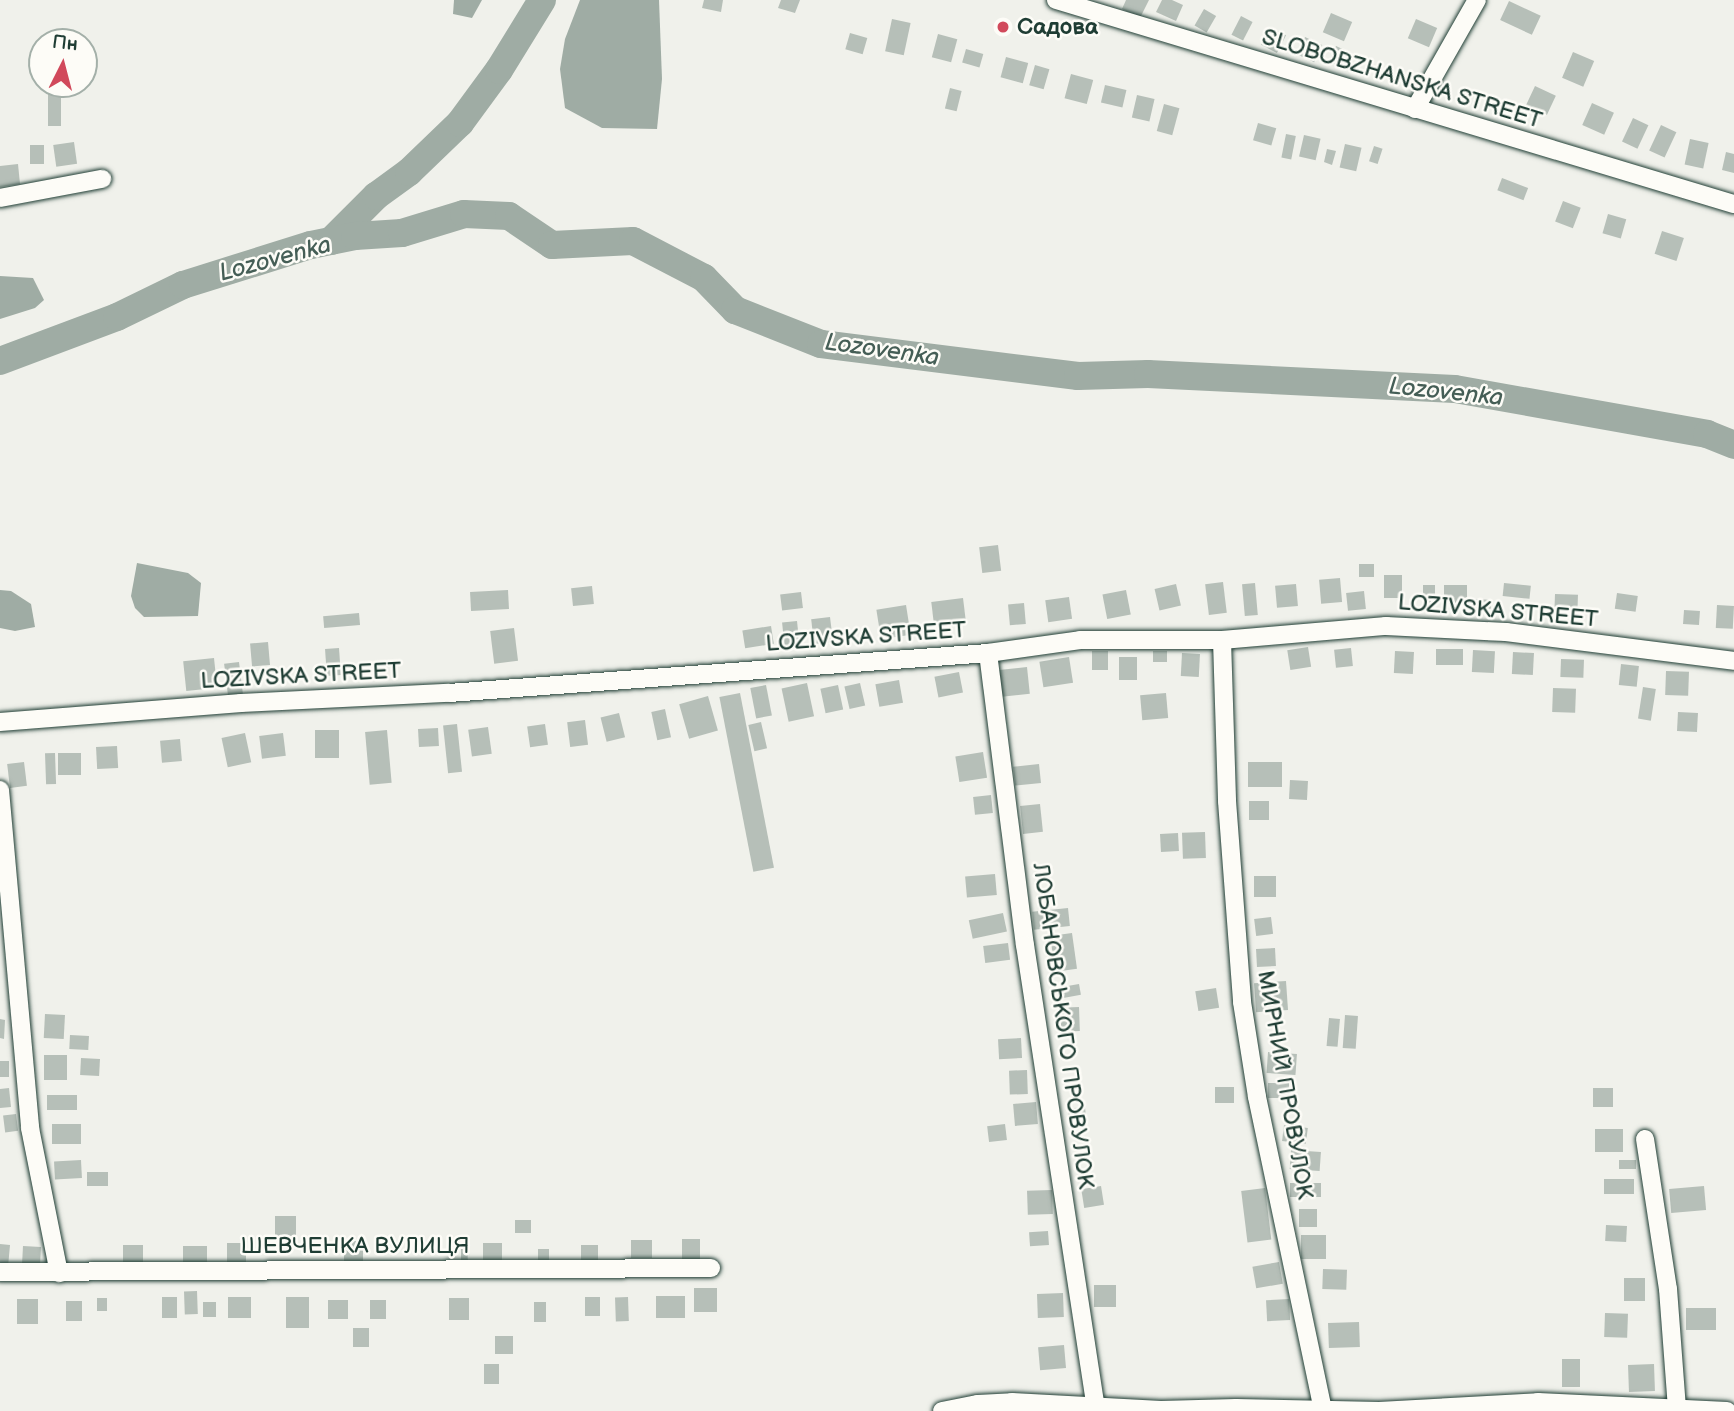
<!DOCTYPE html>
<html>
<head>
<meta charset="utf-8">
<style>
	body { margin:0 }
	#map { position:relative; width:1734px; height:1411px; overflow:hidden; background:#f0f1eb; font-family:"Balsamiq Sans",sans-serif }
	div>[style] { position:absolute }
	.water>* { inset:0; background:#9faca4 }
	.river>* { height:28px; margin:-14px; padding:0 14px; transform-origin:14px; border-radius:14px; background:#9faca4 }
	.building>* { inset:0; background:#b6bfb8; transform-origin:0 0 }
	.roads { filter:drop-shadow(0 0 2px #1f3d34) drop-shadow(0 0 2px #1f3d34) }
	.minor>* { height:18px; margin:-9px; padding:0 9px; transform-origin:9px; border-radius:9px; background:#fdfcf7 }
	.dots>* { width:19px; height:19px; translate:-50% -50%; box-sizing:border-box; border:4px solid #fdfcf7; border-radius:50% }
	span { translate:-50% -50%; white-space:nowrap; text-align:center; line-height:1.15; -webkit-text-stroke:5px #fdfcf7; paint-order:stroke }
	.poi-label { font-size:23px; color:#1f3d34; font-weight:700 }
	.left { translate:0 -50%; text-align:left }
	.street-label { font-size:23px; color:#1f3d34 }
	.water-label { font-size:24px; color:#455e56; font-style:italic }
	.north { position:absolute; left:28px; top:28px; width:70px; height:70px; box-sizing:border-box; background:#fdfcf7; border:2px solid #a4b0a9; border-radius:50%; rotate:6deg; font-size:19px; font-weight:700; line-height:28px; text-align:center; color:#1f3d34 }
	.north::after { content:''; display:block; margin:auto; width:24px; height:32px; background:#d1495b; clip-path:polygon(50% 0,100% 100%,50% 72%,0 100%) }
</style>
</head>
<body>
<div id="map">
	<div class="water">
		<i style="clip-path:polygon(454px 0,482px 0,472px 18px,453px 14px)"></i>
		<i style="clip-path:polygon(580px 0,659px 0,662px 79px,657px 129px,602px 128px,565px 108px,560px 69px,565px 39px)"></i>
		<i style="clip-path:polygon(0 276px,33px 278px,44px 300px,35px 308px,0 319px)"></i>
		<i style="clip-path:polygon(137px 563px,188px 573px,201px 583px,198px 616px,144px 617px,135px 608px,131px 596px)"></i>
		<i style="clip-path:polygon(0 590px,11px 591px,31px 604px,35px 627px,15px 631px,0 628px)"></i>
	</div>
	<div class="river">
		<i style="left:331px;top:241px;width:64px;rotate:-45deg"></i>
		<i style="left:376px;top:196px;width:41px;rotate:-36deg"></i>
		<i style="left:409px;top:172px;width:71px;rotate:-43.9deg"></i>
		<i style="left:460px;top:123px;width:66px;rotate:-53.7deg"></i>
		<i style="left:499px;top:70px;width:82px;rotate:-58.4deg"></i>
		<i style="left:0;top:361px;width:125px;rotate:-20.6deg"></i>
		<i style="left:117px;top:317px;width:73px;rotate:-25.9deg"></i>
		<i style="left:183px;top:285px;width:134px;rotate:-17.4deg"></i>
		<i style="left:311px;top:245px;width:45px;rotate:-11.6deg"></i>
		<i style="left:355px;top:236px;width:47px;rotate:-3.7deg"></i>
		<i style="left:402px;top:233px;width:65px;rotate:-17deg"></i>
		<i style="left:464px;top:214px;width:45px;rotate:2.5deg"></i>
		<i style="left:509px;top:216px;width:52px;rotate:34deg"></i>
		<i style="left:552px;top:245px;width:81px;rotate:-2.8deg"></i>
		<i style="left:633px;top:241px;width:80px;rotate:27.5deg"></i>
		<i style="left:704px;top:278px;width:45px;rotate:45.9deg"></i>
		<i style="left:735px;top:310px;width:92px;rotate:21.6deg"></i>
		<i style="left:821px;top:344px;width:259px;rotate:7.1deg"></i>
		<i style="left:1078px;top:376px;width:70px;rotate:-1.6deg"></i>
		<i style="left:1148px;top:374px;width:307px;rotate:2.8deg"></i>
		<i style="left:1455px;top:389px;width:256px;rotate:10.1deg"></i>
		<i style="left:1707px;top:434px;width:29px;rotate:22deg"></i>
	</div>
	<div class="building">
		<i style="clip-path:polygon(704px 0,723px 0,721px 12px,702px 8px)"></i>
		<i style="clip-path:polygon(781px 0,800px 0,795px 13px,778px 8px)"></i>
		<i style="clip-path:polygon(1126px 0,1149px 0,1140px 18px,1122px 9px)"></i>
		<i style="clip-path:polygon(1162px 0,1172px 0,1183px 5px,1176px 21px,1156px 12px)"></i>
		<i style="left:1509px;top:1px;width:35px;height:21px;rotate:25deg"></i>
		<i style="left:1204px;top:9px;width:14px;height:19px;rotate:30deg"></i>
		<i style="left:1331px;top:13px;width:23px;height:21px;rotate:23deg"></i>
		<i style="left:1241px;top:16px;width:13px;height:21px;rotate:27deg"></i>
		<i style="left:892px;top:19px;width:19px;height:33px;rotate:12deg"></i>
		<i style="left:1416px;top:19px;width:23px;height:21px;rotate:23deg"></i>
		<i style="left:1270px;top:27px;width:18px;height:20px;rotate:27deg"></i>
		<i style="left:850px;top:33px;width:18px;height:17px;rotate:16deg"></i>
		<i style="left:938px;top:34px;width:20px;height:24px;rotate:15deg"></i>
		<i style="left:1305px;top:37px;width:19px;height:19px;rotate:25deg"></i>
		<i style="left:1336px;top:46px;width:17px;height:17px;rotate:25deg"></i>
		<i style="left:966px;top:49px;width:18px;height:14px;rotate:16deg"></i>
		<i style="left:1573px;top:52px;width:23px;height:28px;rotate:23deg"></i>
		<i style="left:1006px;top:57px;width:23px;height:21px;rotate:15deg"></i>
		<i style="left:1035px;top:65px;width:15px;height:21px;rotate:16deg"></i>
		<i style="left:1071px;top:74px;width:23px;height:25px;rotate:15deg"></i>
		<i style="left:48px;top:84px;width:13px;height:42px"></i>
		<i style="left:1105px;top:85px;width:22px;height:18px;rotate:13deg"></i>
		<i style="left:1535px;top:86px;width:23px;height:21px;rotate:25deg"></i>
		<i style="left:950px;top:88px;width:12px;height:21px;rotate:14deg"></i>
		<i style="left:1137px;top:95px;width:18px;height:23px;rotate:13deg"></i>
		<i style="left:1592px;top:103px;width:24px;height:24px;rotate:24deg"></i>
		<i style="left:1164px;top:104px;width:16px;height:28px;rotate:15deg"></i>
		<i style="left:1633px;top:118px;width:17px;height:26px;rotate:25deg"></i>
		<i style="left:1258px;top:123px;width:19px;height:18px;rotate:16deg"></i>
		<i style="left:1661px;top:125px;width:17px;height:28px;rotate:25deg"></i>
		<i style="left:1286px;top:134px;width:10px;height:24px;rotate:11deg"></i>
		<i style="left:1304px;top:135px;width:17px;height:22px;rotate:13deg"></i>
		<i style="left:1690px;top:139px;width:19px;height:26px;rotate:12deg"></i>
		<i style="left:74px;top:142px;width:22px;height:21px;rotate:82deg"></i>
		<i style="left:1345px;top:144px;width:17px;height:24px;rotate:13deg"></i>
		<i style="left:30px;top:145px;width:14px;height:19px"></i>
		<i style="left:1374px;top:146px;width:9px;height:16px;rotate:18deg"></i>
		<i style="clip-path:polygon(1327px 149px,1336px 151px,1332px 165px,1324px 162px)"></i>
		<i style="clip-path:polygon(1726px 152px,1734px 154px,1734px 173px,1722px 170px)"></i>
		<i style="clip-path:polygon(18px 164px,20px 184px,0 187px,0 166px)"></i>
		<i style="left:1502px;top:178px;width:28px;height:13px;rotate:21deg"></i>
		<i style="left:1563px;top:201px;width:19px;height:22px;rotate:21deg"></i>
		<i style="left:1608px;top:214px;width:19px;height:20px;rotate:16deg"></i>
		<i style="left:1662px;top:231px;width:23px;height:24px;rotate:18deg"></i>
		<i style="left:998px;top:545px;width:26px;height:19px;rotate:83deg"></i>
		<i style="left:1359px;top:564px;width:15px;height:13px"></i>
		<i style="left:1384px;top:575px;width:18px;height:23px"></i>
		<i style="left:1340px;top:578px;width:24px;height:21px;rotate:85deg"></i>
		<i style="left:1223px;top:582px;width:31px;height:18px;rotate:83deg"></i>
		<i style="left:1255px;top:583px;width:32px;height:13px;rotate:85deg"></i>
		<i style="left:1504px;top:583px;width:27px;height:13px;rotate:6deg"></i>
		<i style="left:1176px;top:584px;width:22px;height:22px;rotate:77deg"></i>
		<i style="left:1296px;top:584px;width:22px;height:21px;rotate:85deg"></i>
		<i style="left:1423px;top:585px;width:12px;height:18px"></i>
		<i style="left:1467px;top:585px;width:18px;height:23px;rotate:90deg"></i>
		<i style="left:592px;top:586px;width:18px;height:21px;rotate:84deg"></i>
		<i style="left:508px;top:590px;width:19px;height:38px;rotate:87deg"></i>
		<i style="left:1126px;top:590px;width:25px;height:24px;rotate:79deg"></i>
		<i style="left:1364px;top:591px;width:18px;height:18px;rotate:84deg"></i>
		<i style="left:801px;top:592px;width:16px;height:21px;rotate:83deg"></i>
		<i style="left:1617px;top:593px;width:21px;height:16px;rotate:8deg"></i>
		<i style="left:1555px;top:594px;width:23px;height:15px;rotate:2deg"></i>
		<i style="left:1069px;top:597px;width:22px;height:24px;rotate:82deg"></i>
		<i style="left:963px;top:598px;width:25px;height:32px;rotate:83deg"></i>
		<i style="left:1468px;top:599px;width:23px;height:9px;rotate:2deg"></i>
		<i style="left:1024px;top:603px;width:21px;height:16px;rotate:85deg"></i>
		<i style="left:906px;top:605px;width:30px;height:30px;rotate:81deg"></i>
		<i style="left:1717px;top:605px;width:17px;height:23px;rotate:3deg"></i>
		<i style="left:1684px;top:610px;width:16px;height:14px;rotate:4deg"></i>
		<i style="left:359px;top:613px;width:12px;height:36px;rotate:85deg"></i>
		<i style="left:830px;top:617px;width:25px;height:19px;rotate:83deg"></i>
		<i style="left:797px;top:621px;width:27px;height:15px;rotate:84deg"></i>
		<i style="left:771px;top:626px;width:18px;height:29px;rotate:81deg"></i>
		<i style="left:514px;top:628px;width:33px;height:24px;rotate:83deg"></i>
		<i style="left:268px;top:642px;width:23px;height:18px;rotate:85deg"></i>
		<i style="left:1308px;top:647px;width:20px;height:21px;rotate:81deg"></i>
		<i style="left:339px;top:648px;width:27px;height:14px;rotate:86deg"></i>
		<i style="left:1351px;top:648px;width:18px;height:17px;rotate:84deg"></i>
		<i style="left:1463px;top:649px;width:16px;height:27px;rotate:90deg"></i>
		<i style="left:1473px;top:650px;width:22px;height:22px;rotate:3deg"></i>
		<i style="left:1092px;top:651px;width:16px;height:19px"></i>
		<i style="left:1153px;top:651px;width:14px;height:11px"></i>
		<i style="left:1395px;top:651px;width:19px;height:22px;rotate:3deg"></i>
		<i style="left:1513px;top:652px;width:21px;height:22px;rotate:3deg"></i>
		<i style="left:1182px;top:653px;width:18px;height:23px;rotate:3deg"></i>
		<i style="left:1069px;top:657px;width:26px;height:30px;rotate:81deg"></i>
		<i style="left:1119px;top:657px;width:18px;height:23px"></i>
		<i style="left:214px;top:658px;width:30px;height:31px;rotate:84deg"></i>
		<i style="left:1561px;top:659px;width:23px;height:18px;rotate:2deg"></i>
		<i style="left:239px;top:662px;width:32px;height:15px;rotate:83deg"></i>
		<i style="left:1621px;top:664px;width:18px;height:21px;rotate:6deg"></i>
		<i style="left:1027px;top:667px;width:27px;height:28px;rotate:84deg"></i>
		<i style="left:1666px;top:671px;width:23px;height:24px;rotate:2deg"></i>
		<i style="left:959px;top:672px;width:21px;height:25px;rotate:79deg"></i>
		<i style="left:899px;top:680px;width:23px;height:24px;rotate:80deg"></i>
		<i style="left:807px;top:683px;width:34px;height:26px;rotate:78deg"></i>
		<i style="left:860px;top:683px;width:23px;height:16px;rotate:77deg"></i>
		<i style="left:766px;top:685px;width:31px;height:16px;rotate:79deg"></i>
		<i style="left:838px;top:685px;width:25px;height:18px;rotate:78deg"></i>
		<i style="left:1643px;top:687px;width:13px;height:32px;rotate:9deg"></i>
		<i style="left:1553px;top:688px;width:23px;height:24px;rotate:2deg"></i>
		<i style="left:740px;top:693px;width:178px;height:21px;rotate:79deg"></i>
		<i style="left:1166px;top:693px;width:25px;height:26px;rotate:85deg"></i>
		<i style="left:708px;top:696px;width:36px;height:30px;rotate:74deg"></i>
		<i style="left:665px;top:709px;width:29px;height:14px;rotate:78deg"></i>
		<i style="left:1678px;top:712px;width:20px;height:19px;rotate:3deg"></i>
		<i style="left:619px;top:713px;width:25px;height:19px;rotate:76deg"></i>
		<i style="left:585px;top:720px;width:25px;height:18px;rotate:83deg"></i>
		<i style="left:761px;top:722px;width:27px;height:13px;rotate:77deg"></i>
		<i style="left:457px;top:724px;width:48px;height:14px;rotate:84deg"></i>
		<i style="left:545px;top:724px;width:21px;height:18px;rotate:82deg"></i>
		<i style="left:488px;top:727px;width:27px;height:20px;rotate:82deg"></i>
		<i style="left:438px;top:728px;width:18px;height:20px;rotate:87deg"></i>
		<i style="left:315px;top:730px;width:24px;height:28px"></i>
		<i style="left:387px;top:730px;width:53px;height:22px;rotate:85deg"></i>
		<i style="left:245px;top:733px;width:30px;height:24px;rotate:78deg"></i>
		<i style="left:283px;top:733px;width:23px;height:24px;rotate:83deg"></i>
		<i style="left:180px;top:739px;width:22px;height:20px;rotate:85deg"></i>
		<i style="left:117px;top:746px;width:22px;height:21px;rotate:87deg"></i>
		<i style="left:983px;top:752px;width:26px;height:28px;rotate:81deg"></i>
		<i style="left:55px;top:753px;width:31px;height:10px;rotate:88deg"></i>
		<i style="left:81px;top:753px;width:22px;height:23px;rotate:90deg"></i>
		<i style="left:24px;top:762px;width:24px;height:17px;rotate:83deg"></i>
		<i style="left:1248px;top:762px;width:34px;height:25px"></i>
		<i style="left:1039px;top:764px;width:19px;height:26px;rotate:84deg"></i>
		<i style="left:1290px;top:780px;width:18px;height:19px;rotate:3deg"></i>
		<i style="left:991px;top:795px;width:18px;height:18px;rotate:84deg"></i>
		<i style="left:1249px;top:801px;width:20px;height:19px"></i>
		<i style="left:1040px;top:804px;width:28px;height:20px;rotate:84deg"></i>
		<i style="left:1205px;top:832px;width:26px;height:23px;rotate:88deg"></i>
		<i style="left:1178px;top:833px;width:18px;height:18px;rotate:87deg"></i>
		<i style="left:995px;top:874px;width:21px;height:30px;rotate:85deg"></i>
		<i style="left:1254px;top:876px;width:22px;height:21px"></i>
		<i style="left:1068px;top:908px;width:18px;height:36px;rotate:84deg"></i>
		<i style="left:1003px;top:913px;width:19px;height:35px;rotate:78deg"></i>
		<i style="left:1271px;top:917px;width:17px;height:17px;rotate:83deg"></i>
		<i style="left:1072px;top:933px;width:36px;height:22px;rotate:82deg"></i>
		<i style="left:1008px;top:943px;width:17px;height:25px;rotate:83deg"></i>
		<i style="left:1275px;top:948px;width:18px;height:19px;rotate:87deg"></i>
		<i style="left:1286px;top:981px;width:29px;height:32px;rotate:86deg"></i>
		<i style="left:1079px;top:984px;width:11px;height:22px;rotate:80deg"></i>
		<i style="left:1216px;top:988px;width:20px;height:21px;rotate:81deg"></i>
		<i style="left:1079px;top:1007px;width:24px;height:19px;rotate:88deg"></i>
		<i style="left:45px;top:1014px;width:20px;height:24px;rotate:3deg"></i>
		<i style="left:1345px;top:1015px;width:13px;height:33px;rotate:4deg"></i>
		<i style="left:1329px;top:1018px;width:11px;height:28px;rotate:5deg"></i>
		<i style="clip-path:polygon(0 1019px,5px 1020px,4px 1039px,0 1038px)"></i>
		<i style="left:70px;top:1035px;width:19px;height:14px;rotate:3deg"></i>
		<i style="left:1021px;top:1038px;width:20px;height:23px;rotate:87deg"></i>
		<i style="left:1268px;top:1052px;width:29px;height:21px;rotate:4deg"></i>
		<i style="left:44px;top:1055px;width:23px;height:25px"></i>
		<i style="left:81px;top:1058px;width:19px;height:17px;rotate:3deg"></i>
		<i style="left:0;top:1061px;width:9px;height:16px"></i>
		<i style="left:1027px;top:1070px;width:24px;height:18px;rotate:88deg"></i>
		<i style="left:1268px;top:1083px;width:21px;height:15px"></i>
		<i style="left:1215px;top:1087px;width:19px;height:16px"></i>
		<i style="clip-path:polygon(9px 1088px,11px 1107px,0 1108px,0 1089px)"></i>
		<i style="left:1613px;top:1088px;width:19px;height:20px;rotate:90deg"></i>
		<i style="left:47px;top:1095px;width:30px;height:15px"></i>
		<i style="left:1036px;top:1102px;width:22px;height:23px;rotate:85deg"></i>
		<i style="left:1085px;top:1107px;width:11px;height:17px;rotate:85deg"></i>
		<i style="left:16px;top:1114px;width:17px;height:13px;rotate:83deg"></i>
		<i style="left:81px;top:1124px;width:20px;height:29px;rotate:90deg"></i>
		<i style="left:1005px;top:1124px;width:16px;height:18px;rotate:83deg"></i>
		<i style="left:1284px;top:1125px;width:24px;height:16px;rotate:7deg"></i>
		<i style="left:1623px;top:1129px;width:23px;height:28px;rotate:90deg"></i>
		<i style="left:1291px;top:1150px;width:30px;height:19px;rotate:4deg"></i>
		<i style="left:81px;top:1160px;width:18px;height:27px;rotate:87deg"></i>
		<i style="left:1619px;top:1160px;width:17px;height:9px"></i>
		<i style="left:108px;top:1172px;width:14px;height:21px;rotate:90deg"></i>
		<i style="left:1604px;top:1179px;width:30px;height:15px"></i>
		<i style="left:1290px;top:1183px;width:31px;height:14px"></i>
		<i style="left:1101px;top:1186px;width:19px;height:20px;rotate:81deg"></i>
		<i style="left:1704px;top:1186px;width:24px;height:35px;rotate:85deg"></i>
		<i style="left:1265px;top:1188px;width:52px;height:24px;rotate:83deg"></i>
		<i style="left:1052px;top:1190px;width:24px;height:25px;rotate:88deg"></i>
		<i style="left:1299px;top:1209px;width:18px;height:18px"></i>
		<i style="left:275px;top:1216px;width:21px;height:22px"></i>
		<i style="left:515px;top:1220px;width:16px;height:13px"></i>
		<i style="left:1606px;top:1225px;width:21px;height:16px;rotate:3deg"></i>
		<i style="left:1048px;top:1231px;width:14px;height:19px;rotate:86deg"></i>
		<i style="left:1301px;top:1235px;width:25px;height:24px"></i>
		<i style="left:378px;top:1236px;width:7px;height:14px"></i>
		<i style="left:682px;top:1239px;width:18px;height:23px"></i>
		<i style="left:631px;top:1240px;width:21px;height:18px"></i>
		<i style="left:344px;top:1241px;width:19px;height:25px"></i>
		<i style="left:227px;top:1243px;width:19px;height:20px"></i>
		<i style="clip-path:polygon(461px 1243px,467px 1243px,468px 1264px,461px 1264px)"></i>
		<i style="left:483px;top:1243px;width:19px;height:21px"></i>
		<i style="clip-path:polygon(0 1244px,10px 1245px,8px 1267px,0 1266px)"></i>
		<i style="left:123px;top:1245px;width:20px;height:19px"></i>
		<i style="left:581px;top:1245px;width:17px;height:16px"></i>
		<i style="left:23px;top:1246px;width:18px;height:21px;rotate:3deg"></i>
		<i style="left:183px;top:1246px;width:24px;height:16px"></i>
		<i style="left:538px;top:1249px;width:11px;height:13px"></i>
		<i style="left:1279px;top:1262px;width:22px;height:27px;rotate:80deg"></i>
		<i style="left:1323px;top:1269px;width:24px;height:20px;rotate:2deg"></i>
		<i style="left:1624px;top:1278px;width:21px;height:23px"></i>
		<i style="left:1094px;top:1285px;width:22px;height:22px"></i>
		<i style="left:694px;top:1288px;width:23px;height:24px"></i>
		<i style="left:197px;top:1291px;width:23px;height:13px;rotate:88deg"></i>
		<i style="left:1063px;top:1293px;width:24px;height:26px;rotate:88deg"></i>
		<i style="left:656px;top:1296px;width:29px;height:22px"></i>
		<i style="left:162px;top:1297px;width:15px;height:21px"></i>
		<i style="left:228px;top:1297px;width:23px;height:21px"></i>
		<i style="left:309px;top:1297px;width:31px;height:23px;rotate:90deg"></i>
		<i style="left:585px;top:1297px;width:15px;height:19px"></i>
		<i style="left:628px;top:1297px;width:24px;height:13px;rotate:88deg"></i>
		<i style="left:97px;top:1298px;width:10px;height:13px"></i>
		<i style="left:469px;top:1298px;width:22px;height:20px;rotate:90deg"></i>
		<i style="left:17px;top:1299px;width:21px;height:25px"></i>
		<i style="left:1289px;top:1299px;width:21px;height:23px;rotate:87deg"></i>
		<i style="left:328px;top:1300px;width:20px;height:19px"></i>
		<i style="left:386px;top:1300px;width:19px;height:16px;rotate:90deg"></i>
		<i style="left:66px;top:1301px;width:16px;height:20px"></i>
		<i style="left:203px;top:1302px;width:13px;height:15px"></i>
		<i style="left:534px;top:1302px;width:12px;height:20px"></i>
		<i style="left:1716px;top:1308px;width:22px;height:30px;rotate:90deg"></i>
		<i style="left:1605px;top:1313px;width:23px;height:24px;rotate:2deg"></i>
		<i style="left:1359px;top:1322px;width:25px;height:31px;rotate:88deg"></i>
		<i style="left:353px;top:1328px;width:16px;height:19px"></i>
		<i style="left:495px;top:1336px;width:18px;height:18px"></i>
		<i style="left:1064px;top:1345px;width:23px;height:26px;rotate:85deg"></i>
		<i style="left:1562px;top:1359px;width:18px;height:28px"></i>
		<i style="left:484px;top:1364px;width:15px;height:20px"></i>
		<i style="left:1654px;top:1364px;width:27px;height:26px;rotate:88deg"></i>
	</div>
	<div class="roads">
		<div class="minor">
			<i style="left:1056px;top:0;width:708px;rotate:16.75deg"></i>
			<i style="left:1415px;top:109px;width:125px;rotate:-60.4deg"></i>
			<i style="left:0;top:198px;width:104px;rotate:-10.6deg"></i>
			<i style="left:1222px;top:640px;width:161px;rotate:88.2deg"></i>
			<i style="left:1227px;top:801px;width:202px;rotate:85.7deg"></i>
			<i style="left:1242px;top:1002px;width:96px;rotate:81deg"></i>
			<i style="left:1257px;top:1097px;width:319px;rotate:78.1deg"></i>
			<i style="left:988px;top:653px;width:294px;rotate:82.8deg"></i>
			<i style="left:1025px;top:945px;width:464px;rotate:81.3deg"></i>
			<i style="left:0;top:722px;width:242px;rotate:-4.5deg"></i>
			<i style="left:241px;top:703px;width:208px;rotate:-2.8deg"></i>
			<i style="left:449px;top:693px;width:540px;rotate:-4.24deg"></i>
			<i style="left:988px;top:653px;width:93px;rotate:-8deg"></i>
			<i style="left:1080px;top:640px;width:142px"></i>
			<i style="left:1222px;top:640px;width:165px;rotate:-4.9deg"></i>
			<i style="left:1386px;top:626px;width:120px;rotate:2.9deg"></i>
			<i style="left:1506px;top:632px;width:230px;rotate:7.2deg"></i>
			<i style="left:0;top:790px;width:339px;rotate:84.9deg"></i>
			<i style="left:30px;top:1128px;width:148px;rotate:78.7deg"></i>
			<i style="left:1645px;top:1139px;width:152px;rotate:81.3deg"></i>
			<i style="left:1668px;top:1289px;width:119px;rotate:85.7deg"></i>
			<i style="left:0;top:1272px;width:711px;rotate:-0.32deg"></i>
			<i style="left:942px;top:1411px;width:37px;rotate:-11deg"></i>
			<i style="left:978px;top:1404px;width:34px;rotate:-3deg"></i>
			<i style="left:1012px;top:1402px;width:149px;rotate:3.1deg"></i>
			<i style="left:1161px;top:1410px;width:75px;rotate:-1.5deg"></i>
			<i style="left:1236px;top:1408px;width:143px;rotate:1.2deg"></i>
			<i style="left:1379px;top:1411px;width:159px;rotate:-3.2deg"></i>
			<i style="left:1538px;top:1402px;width:189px;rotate:2.7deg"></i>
		</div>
	</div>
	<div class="dots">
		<i style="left:1003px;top:27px;background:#d1495b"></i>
	</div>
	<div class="poi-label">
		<span class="left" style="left:1017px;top:27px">Садова</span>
	</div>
	<div class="street-label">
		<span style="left:1402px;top:79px;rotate:17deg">SLOBOBZHANSKA STREET</span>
		<span style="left:1498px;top:611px;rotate:5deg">LOZIVSKA STREET</span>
		<span style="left:866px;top:637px;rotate:-4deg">LOZIVSKA STREET</span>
		<span style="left:301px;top:676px;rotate:-3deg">LOZIVSKA STREET</span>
		<span style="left:1063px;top:1026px;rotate:82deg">ЛОБАНОВСЬКОГО ПРОВУЛОК</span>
		<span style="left:1285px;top:1085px;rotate:80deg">МИРНИЙ ПРОВУЛОК</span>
		<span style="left:355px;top:1246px">ШЕВЧЕНКА ВУЛИЦЯ</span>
	</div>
	<div class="water-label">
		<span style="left:275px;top:259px;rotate:-15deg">Lozovenka</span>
		<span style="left:882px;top:350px;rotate:8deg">Lozovenka</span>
		<span style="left:1446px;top:392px;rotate:6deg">Lozovenka</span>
	</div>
	<div class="north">Пн</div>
</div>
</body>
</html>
